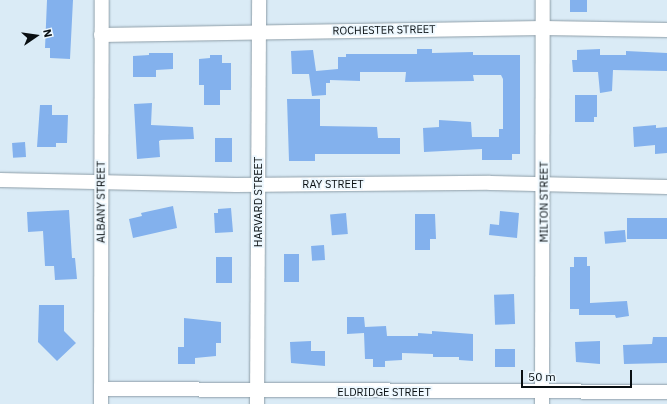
<!DOCTYPE html>
<html>
<head>
<meta charset="utf-8">
<style>
	body { margin:0 }
	#map { position:relative; width:667px; height:404px; overflow:hidden; background:#daebf6; font-family:"IBM Plex Sans",sans-serif }
	div>[style] { position:absolute }
	.building>* { inset:0; background:#83b1ed; transform-origin:0 0 }
	.roads { filter:drop-shadow(0 0 1px #8d9da7) drop-shadow(0 0 1px #8d9da7) }
	.minor>* { height:14px; margin:-7px; padding:0 7px; transform-origin:7px; border-radius:7px; background:#fff }
	span { translate:-50% -50%; white-space:nowrap; text-align:center; line-height:1.15; -webkit-text-stroke:3.5px #ecf7fe; paint-order:stroke }
	.street-label { font-size:11px; color:#090f12 }
	.north { position:absolute; left:16px; top:16px; width:40px; height:40px; -webkit-text-stroke:3px #ecf7fe; paint-order:stroke; rotate:77deg; font-size:11px; font-weight:700; line-height:16px; text-align:center; color:#090f12 }
	.north::after { content:''; display:block; margin:auto; width:14px; height:18px; background:#090f12; clip-path:polygon(50% 0,100% 100%,50% 72%,0 100%) }
	.scale { position:absolute; left:521px; top:370px; width:111px; height:18px; box-sizing:border-box; border:2px solid #090f12; border-top:0; padding-left:5px; font-size:12px; line-height:14px; white-space:nowrap; color:#090f12; -webkit-text-stroke:3px #ecf7fe; paint-order:stroke }
</style>
</head>
<body>
<div id="map">
	<div class="building">
		<i style="clip-path:polygon(47px 0,73px 0,70px 59px,50px 58px,50px 48px,45px 48px)"></i>
		<i style="left:570px;top:0;width:17px;height:12px"></i>
		<i style="clip-path:polygon(417px 49px,432px 49px,432px 53px,473px 52px,473px 55px,520px 55px,520px 154px,512px 154px,512px 160px,482px 160px,482px 149px,424px 152px,423px 128px,439px 127px,439px 120px,471px 122px,472px 137px,499px 137px,499px 129px,503px 129px,503px 79px,501px 75px,473px 75px,474px 81px,405px 82px,406px 72px,360px 72px,360px 81px,330px 80px,330px 83px,326px 83px,326px 95px,312px 96px,309px 74px,292px 74px,291px 51px,313px 50px,316px 71px,338px 69px,338px 57px,346px 57px,346px 54px,417px 54px)"></i>
		<i style="clip-path:polygon(600px 49px,600px 55px,626px 55px,626px 51px,667px 53px,667px 71px,613px 70px,612px 91px,600px 93px,598px 72px,573px 72px,572px 60px,577px 60px,577px 50px)"></i>
		<i style="clip-path:polygon(149px 53px,173px 53px,173px 69px,156px 70px,156px 77px,133px 77px,133px 56px,149px 55px)"></i>
		<i style="clip-path:polygon(210px 55px,222px 55px,222px 63px,231px 63px,231px 90px,220px 90px,220px 105px,204px 105px,204px 85px,199px 85px,199px 59px,210px 58px)"></i>
		<i style="clip-path:polygon(575px 95px,597px 95px,597px 117px,594px 117px,594px 122px,575px 122px)"></i>
		<i style="clip-path:polygon(287px 99px,320px 99px,320px 126px,377px 127px,378px 138px,400px 138px,400px 154px,315px 154px,315px 161px,289px 161px)"></i>
		<i style="clip-path:polygon(152px 103px,151px 125px,193px 127px,194px 139px,161px 140px,159px 141px,160px 157px,137px 159px,134px 104px)"></i>
		<i style="clip-path:polygon(40px 105px,52px 105px,52px 115px,68px 115px,67px 143px,56px 143px,56px 147px,37px 147px)"></i>
		<i style="clip-path:polygon(656px 125px,656px 128px,667px 127px,667px 153px,655px 154px,655px 145px,634px 147px,633px 127px)"></i>
		<i style="left:232px;top:138px;width:24px;height:17px;rotate:90deg"></i>
		<i style="left:25px;top:142px;width:15px;height:13px;rotate:86deg"></i>
		<i style="clip-path:polygon(173px 206px,177px 228px,133px 238px,129px 219px,142px 216px,141px 213px)"></i>
		<i style="clip-path:polygon(231px 208px,233px 232px,215px 233px,214px 213px,218px 213px,218px 209px)"></i>
		<i style="clip-path:polygon(69px 210px,72px 258px,75px 258px,77px 279px,55px 280px,54px 266px,45px 266px,43px 231px,28px 232px,27px 212px)"></i>
		<i style="clip-path:polygon(500px 211px,519px 213px,517px 238px,489px 235px,490px 224px,499px 225px)"></i>
		<i style="left:346px;top:213px;width:21px;height:16px;rotate:85deg"></i>
		<i style="clip-path:polygon(415px 214px,435px 214px,436px 239px,430px 239px,430px 250px,415px 250px)"></i>
		<i style="left:667px;top:218px;width:21px;height:40px;rotate:90deg"></i>
		<i style="left:625px;top:230px;width:12px;height:21px;rotate:85deg"></i>
		<i style="left:324px;top:245px;width:15px;height:13px;rotate:86deg"></i>
		<i style="left:284px;top:254px;width:15px;height:28px"></i>
		<i style="left:216px;top:257px;width:16px;height:26px"></i>
		<i style="clip-path:polygon(574px 257px,587px 257px,587px 266px,590px 266px,590px 303px,627px 301px,629px 316px,616px 318px,615px 315px,579px 315px,579px 309px,570px 309px,570px 267px,574px 267px)"></i>
		<i style="left:514px;top:294px;width:30px;height:20px;rotate:88deg"></i>
		<i style="clip-path:polygon(39px 305px,64px 305px,64px 331px,76px 343px,57px 361px,38px 342px)"></i>
		<i style="clip-path:polygon(347px 317px,364px 317px,365px 327px,386px 326px,387px 336px,418px 336px,418px 333px,432px 334px,432px 331px,473px 334px,473px 361px,459px 360px,459px 357px,433px 357px,433px 354px,402px 353px,402px 360px,385px 361px,385px 367px,373px 367px,373px 359px,365px 359px,364px 333px,347px 334px)"></i>
		<i style="clip-path:polygon(184px 318px,221px 322px,221px 343px,216px 343px,216px 356px,195px 358px,195px 364px,178px 364px,178px 347px,184px 347px)"></i>
		<i style="clip-path:polygon(653px 337px,667px 337px,667px 363px,624px 364px,623px 345px,652px 344px)"></i>
		<i style="clip-path:polygon(311px 341px,311px 351px,325px 351px,325px 366px,291px 363px,290px 342px)"></i>
		<i style="clip-path:polygon(600px 341px,600px 364px,576px 362px,575px 342px)"></i>
		<i style="left:515px;top:349px;width:18px;height:20px;rotate:90deg"></i>
	</div>
	<div class="roads">
		<div class="minor">
			<i style="left:101px;top:35px;width:442px;rotate:-0.9deg"></i>
			<i style="left:543px;top:28px;width:124px;rotate:0.9deg"></i>
			<i style="left:0;top:180px;width:236px;rotate:1.2deg"></i>
			<i style="left:236px;top:185px;width:254px;rotate:-0.5deg"></i>
			<i style="left:490px;top:183px;width:177px;rotate:1.3deg"></i>
			<i style="left:101px;top:389px;width:566px;rotate:0.3deg"></i>
			<i style="left:101px;top:404px;width:404px;rotate:-89.9deg"></i>
			<i style="left:257px;top:404px;width:404px;rotate:-89.7deg"></i>
			<i style="left:542px;top:404px;width:404px;rotate:-89.9deg"></i>
		</div>
	</div>
	<div class="street-label">
		<span style="left:384px;top:30px;rotate:-1deg">ROCHESTER STREET</span>
		<span style="left:333px;top:184px">RAY STREET</span>
		<span style="left:101px;top:202px;rotate:-90deg">ALBANY STREET</span>
		<span style="left:258px;top:202px;rotate:-90deg">HARVARD STREET</span>
		<span style="left:544px;top:202px;rotate:-90deg">MILTON STREET</span>
		<span style="left:384px;top:392px">ELDRIDGE STREET</span>
	</div>
	<div class="north">N</div>
	<div class="scale">50 m</div>
</div>
</body>
</html>
